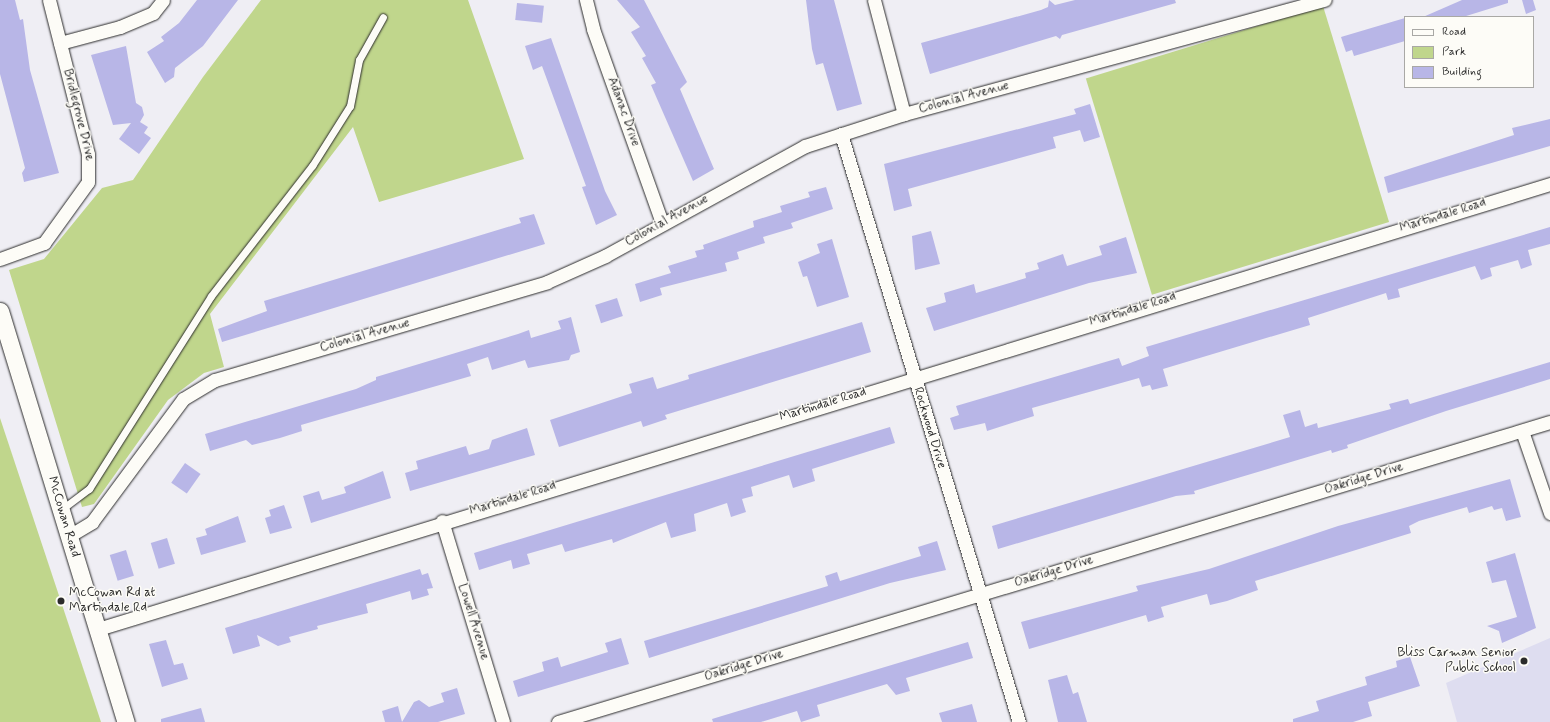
<!DOCTYPE html>
<html>
<head>
<meta charset="utf-8">
<style>
	body { margin:0 }
	#map { position:relative; width:1550px; height:722px; overflow:hidden; background:#efeef4; font-family:Mynerve,sans-serif }
	div>[style] { position:absolute }
	.built>* { inset:0; background:#deddf0 }
	.green>* { inset:0; background:#c0d68c; transform-origin:0 0 }
	.building>* { inset:0; background:#b8b6e7; transform-origin:0 0 }
	.roads { filter:drop-shadow(0 0 1px #2b2b2b) drop-shadow(0 0 1px #2b2b2b) }
	.service>* { height:7px; margin:-3.5px; padding:0 3.5px; transform-origin:3.5px; border-radius:3.5px; background:#fdfcf7 }
	.minor>* { height:13px; margin:-6.5px; padding:0 6.5px; transform-origin:6.5px; border-radius:6.5px; background:#fdfcf7 }
	.tertiary>* { height:17px; margin:-8.5px; padding:0 8.5px; transform-origin:8.5px; border-radius:8.5px; background:#fdfcf7 }
	.dots>* { width:11px; height:11px; translate:-50% -50%; box-sizing:border-box; border:2px solid #fdfcf7; border-radius:50% }
	span { translate:-50% -50%; white-space:nowrap; text-align:center; line-height:1.15; -webkit-text-stroke:3px #fdfcf7; paint-order:stroke }
	.street-label { font-size:13px; color:#2b2b2b }
	.poi-label { font-size:13px; color:#2b2b2b }
	.left { translate:0 -50%; text-align:left }
	.right { translate:-100% -50%; text-align:right }
	.legend { position:absolute; left:1404px; top:16px; width:130px; height:72px; box-sizing:border-box; background:#fdfcf7; border:1px solid #a9a8a5; margin:0; padding:5px 7px; list-style:none; font-size:12px; color:#2b2b2b }
	.legend li { display:flex; align-items:center; gap:8px; height:20px }
	.legend b { width:20px; border:1px solid #a9a8a5 }
</style>
</head>
<body>
<div id="map">
	<div class="built">
		<i style="clip-path:polygon(1550px 638px,1550px 722px,1457px 722px,1446px 683px)"></i>
	</div>
	<div class="green">
		<i style="clip-path:polygon(261px 0,468px 0,524px 159px,379px 202px,353px 127px,210px 314px,224px 367px,204px 373px,168px 400px,94px 504px,82px 507px,9px 270px,44px 259px,102px 188px,133px 180px,203px 77px)"></i>
		<i style="left:1323px;top:6px;width:226px;height:248px;rotate:73deg"></i>
		<i style="clip-path:polygon(0 418px,101px 722px,0 722px)"></i>
	</div>
	<div class="building">
		<i style="clip-path:polygon(0 0,15px 0,20px 20px,23px 19px,30px 70px,59px 173px,24px 182px,22px 173px,25px 168px,0 74px)"></i>
		<i style="clip-path:polygon(197px 0,238px 0,203px 46px,175px 68px,174px 77px,165px 83px,147px 52px,164px 41px,161px 37px,179px 23px)"></i>
		<i style="clip-path:polygon(617px 0,644px 0,687px 82px,680px 89px,714px 169px,693px 181px,651px 85px,656px 83px,642px 58px,646px 56px,631px 32px,640px 27px)"></i>
		<i style="clip-path:polygon(806px 0,834px 0,862px 104px,837px 111px,823px 63px,816px 65px,812px 49px)"></i>
		<i style="clip-path:polygon(1049px 0,1055px 5px,1075px 0,1175px 0,1176px 3px,1062px 35px,1060px 39px,1056px 36px,930px 74px,929px 71px,921px 43px,1041px 10px,1048px 7px)"></i>
		<i style="clip-path:polygon(1462px 0,1508px 0,1508px 3px,1463px 17px,1423px 17px)"></i>
		<i style="clip-path:polygon(1522px 0,1533px 0,1536px 10px,1526px 14px)"></i>
		<i style="left:517px;top:3px;width:27px;height:17px;rotate:6deg"></i>
		<i style="clip-path:polygon(1405px 18px,1405px 41px,1354px 56px,1352px 50px,1346px 52px,1341px 37px)"></i>
		<i style="clip-path:polygon(551px 38px,605px 191px,617px 215px,596px 225px,582px 187px,586px 186px,542px 66px,533px 70px,525px 46px)"></i>
		<i style="clip-path:polygon(126px 46px,136px 103px,142px 107px,144px 115px,140px 122px,148px 127px,144px 133px,151px 138px,139px 154px,119px 139px,131px 123px,113px 125px,91px 55px)"></i>
		<i style="clip-path:polygon(1090px 104px,1100px 137px,1084px 142px,1080px 130px,1053px 137px,1056px 148px,908px 189px,912px 206px,894px 211px,884px 164px,1076px 114px,1074px 109px)"></i>
		<i style="clip-path:polygon(1550px 119px,1550px 146px,1388px 193px,1384px 177px,1514px 135px,1512px 128px)"></i>
		<i style="clip-path:polygon(826px 187px,833px 209px,791px 223px,793px 228px,763px 237px,765px 243px,737px 252px,739px 259px,725px 263px,727px 271px,660px 288px,662px 295px,640px 302px,635px 284px,671px 273px,668px 266px,697px 257px,695px 251px,704px 249px,703px 245px,754px 227px,753px 221px,782px 212px,780px 206px,810px 197px,808px 192px)"></i>
		<i style="clip-path:polygon(534px 214px,545px 244px,222px 342px,218px 329px,267px 311px,264px 301px,521px 223px,519px 218px)"></i>
		<i style="clip-path:polygon(1550px 227px,1550px 244px,1528px 250px,1532px 265px,1521px 269px,1518px 260px,1490px 268px,1492px 276px,1481px 280px,1475px 266px,1398px 289px,1400px 297px,1388px 300px,1386px 293px,1308px 318px,1310px 325px,1163px 369px,1168px 386px,1152px 390px,1150px 385px,1142px 387px,1139px 378px,1032px 408px,1034px 416px,987px 431px,985px 423px,954px 430px,950px 418px,959px 415px,956px 406px,1119px 358px,1122px 366px,1149px 356px,1146px 347px)"></i>
		<i style="clip-path:polygon(931px 231px,940px 264px,915px 270px,912px 236px)"></i>
		<i style="clip-path:polygon(1126px 237px,1137px 273px,1089px 283px,934px 331px,926px 308px,946px 302px,944px 293px,974px 284px,976px 293px,1026px 278px,1025px 273px,1039px 269px,1037px 263px,1063px 254px,1067px 266px,1102px 255px,1099px 246px)"></i>
		<i style="clip-path:polygon(832px 239px,849px 297px,817px 307px,807px 276px,803px 277px,798px 262px,820px 253px,817px 244px)"></i>
		<i style="left:617px;top:298px;width:19px;height:23px;rotate:72deg"></i>
		<i style="clip-path:polygon(571px 317px,580px 352px,571px 355px,569px 360px,528px 368px,525px 360px,492px 370px,488px 357px,467px 364px,471px 376px,301px 425px,302px 431px,280px 438px,252px 445px,246px 440px,210px 451px,205px 434px,356px 389px,376px 380px,376px 377px,518px 334px,529px 330px,531px 338px,561px 329px,558px 321px)"></i>
		<i style="clip-path:polygon(862px 322px,871px 352px,665px 415px,667px 419px,643px 427px,641px 421px,559px 447px,550px 420px,632px 393px,629px 384px,653px 377px,657px 389px,689px 379px,688px 375px)"></i>
		<i style="clip-path:polygon(1550px 362px,1550px 379px,1446px 411px,1347px 445px,1348px 448px,1332px 453px,1331px 450px,1194px 491px,1195px 494px,1176px 496px,998px 549px,992px 526px,1290px 437px,1283px 415px,1300px 410px,1305px 427px,1317px 423px,1318px 428px,1391px 409px,1389px 404px,1408px 399px,1410px 404px)"></i>
		<i style="clip-path:polygon(890px 427px,895px 443px,812px 469px,815px 481px,793px 488px,789px 475px,751px 487px,753px 496px,742px 499px,746px 512px,731px 517px,727px 503px,694px 514px,696px 531px,671px 538px,666px 522px,613px 543px,612px 539px,565px 552px,562px 544px,527px 554px,530px 564px,513px 569px,511px 560px,479px 570px,474px 553px)"></i>
		<i style="clip-path:polygon(527px 428px,535px 455px,410px 491px,405px 473px,418px 469px,416px 461px,466px 446px,469px 455px,489px 449px,492px 440px)"></i>
		<i style="left:185px;top:463px;width:19px;height:24px;rotate:35deg"></i>
		<i style="clip-path:polygon(383px 471px,391px 498px,311px 523px,303px 496px,319px 491px,322px 500px,346px 493px,344px 487px)"></i>
		<i style="clip-path:polygon(1510px 479px,1521px 517px,1506px 521px,1502px 508px,1494px 510px,1492px 506px,1469px 513px,1467px 507px,1419px 521px,1409px 526px,1411px 533px,1255px 581px,1258px 590px,1227px 601px,1210px 605px,1207px 594px,1161px 607px,1164px 617px,1148px 622px,1146px 615px,1029px 649px,1021px 622px,1138px 591px,1136px 586px,1209px 569px,1338px 526px)"></i>
		<i style="clip-path:polygon(284px 505px,292px 528px,270px 534px,265px 518px,271px 516px,269px 510px)"></i>
		<i style="clip-path:polygon(238px 516px,246px 542px,201px 555px,196px 538px,207px 535px,205px 529px)"></i>
		<i style="left:167px;top:538px;width:27px;height:17px;rotate:73deg"></i>
		<i style="clip-path:polygon(937px 541px,946px 570px,890px 583px,649px 658px,644px 641px,828px 586px,825px 576px,837px 572px,840px 581px,908px 560px,921px 556px,918px 547px)"></i>
		<i style="left:126px;top:550px;width:27px;height:17px;rotate:73deg"></i>
		<i style="clip-path:polygon(1515px 553px,1536px 628px,1502px 643px,1499px 631px,1487px 626px,1517px 617px,1506px 580px,1492px 583px,1486px 562px)"></i>
		<i style="clip-path:polygon(420px 569px,422px 575px,428px 573px,433px 588px,427px 589px,429px 595px,412px 600px,410px 591px,366px 604px,368px 613px,317px 626px,318px 629px,289px 637px,291px 642px,278px 646px,257px 635px,260px 646px,233px 654px,225px 628px)"></i>
		<i style="clip-path:polygon(621px 638px,629px 664px,518px 697px,513px 681px,544px 671px,542px 662px,558px 657px,561px 667px,608px 652px,605px 643px)"></i>
		<i style="clip-path:polygon(166px 640px,174px 665px,183px 663px,188px 679px,162px 687px,149px 644px)"></i>
		<i style="clip-path:polygon(968px 642px,973px 658px,906px 678px,910px 691px,896px 695px,887px 684px,817px 705px,820px 716px,801px 722px,797px 711px,761px 722px,713px 722px,712px 719px)"></i>
		<i style="clip-path:polygon(1410px 657px,1420px 686px,1368px 702px,1372px 716px,1353px 722px,1293px 722px,1293px 719px,1319px 711px,1316px 701px,1367px 685px,1365px 677px,1397px 667px,1396px 661px)"></i>
		<i style="clip-path:polygon(1067px 675px,1073px 694px,1078px 692px,1087px 722px,1058px 722px,1048px 680px)"></i>
		<i style="clip-path:polygon(457px 688px,465px 714px,438px 722px,385px 722px,382px 711px,398px 706px,402px 722px,414px 702px,419px 700px,429px 707px,444px 702px,441px 693px)"></i>
		<i style="clip-path:polygon(972px 704px,977px 722px,942px 722px,939px 713px)"></i>
		<i style="clip-path:polygon(201px 708px,205px 722px,161px 722px,161px 719px)"></i>
	</div>
	<div class="roads">
		<div class="service">
			<i style="left:62px;top:509px;width:34px;rotate:-37deg"></i>
			<i style="left:89px;top:489px;width:228px;rotate:-57.7deg"></i>
			<i style="left:211px;top:296px;width:165px;rotate:-52.2deg"></i>
			<i style="left:312px;top:166px;width:71px;rotate:-57.7deg"></i>
			<i style="left:350px;top:106px;width:47px;rotate:-78.9deg"></i>
			<i style="left:359px;top:60px;width:49px;rotate:-60.8deg"></i>
		</div>
		<div class="minor">
			<i style="left:586px;top:0;width:30px;rotate:76deg"></i>
			<i style="left:593px;top:29px;width:206px;rotate:70.4deg"></i>
			<i style="left:874px;top:0;width:118px;rotate:75.3deg"></i>
			<i style="left:60px;top:43px;width:62px;rotate:-14.9deg"></i>
			<i style="left:120px;top:27px;width:36px;rotate:-23deg"></i>
			<i style="left:153px;top:13px;width:16px;rotate:-52deg"></i>
			<i style="left:841px;top:134px;width:614px;rotate:73.16deg"></i>
			<i style="left:0;top:259px;width:47px;rotate:-20deg"></i>
			<i style="left:44px;top:243px;width:75px;rotate:-54.2deg"></i>
			<i style="left:88px;top:182px;width:28px;rotate:-90deg"></i>
			<i style="left:88px;top:154px;width:159px;rotate:-104.2deg"></i>
			<i style="left:1522px;top:431px;width:87px;rotate:71.1deg"></i>
			<i style="left:442px;top:521px;width:210px;rotate:73.1deg"></i>
			<i style="left:69px;top:536px;width:27px;rotate:-31deg"></i>
			<i style="left:92px;top:522px;width:153px;rotate:-53.5deg"></i>
			<i style="left:183px;top:399px;width:37px;rotate:-31deg"></i>
			<i style="left:215px;top:380px;width:346px;rotate:-16.4deg"></i>
			<i style="left:547px;top:282px;width:64px;rotate:-24.1deg"></i>
			<i style="left:605px;top:256px;width:228px;rotate:-28.8deg"></i>
			<i style="left:805px;top:146px;width:104px;rotate:-17.9deg"></i>
			<i style="left:904px;top:114px;width:436px;rotate:-15.2deg"></i>
			<i style="left:98px;top:629px;width:1519px;rotate:-17.04deg"></i>
			<i style="left:558px;top:722px;width:1036px;rotate:-16.83deg"></i>
		</div>
		<div class="tertiary">
			<i style="left:0;top:311px;width:430px;rotate:73deg"></i>
		</div>
	</div>
	<div class="dots">
		<i style="left:61px;top:601px;background:#2b2b2b"></i>
		<i style="left:1524px;top:661px;background:#2b2b2b"></i>
	</div>
	<div class="street-label">
		<span style="left:964px;top:98px;rotate:-15deg">Colonial Avenue</span>
		<span style="left:623px;top:112px;rotate:70deg">Adanac Drive</span>
		<span style="left:78px;top:115px;rotate:76deg">Bridlegrove Drive</span>
		<span style="left:1443px;top:216px;rotate:-17deg">Martindale Road</span>
		<span style="left:667px;top:221px;rotate:-29deg">Colonial Avenue</span>
		<span style="left:1133px;top:310px;rotate:-17deg">Martindale Road</span>
		<span style="left:365px;top:336px;rotate:-16deg">Colonial Avenue</span>
		<span style="left:823px;top:405px;rotate:-17deg">Martindale Road</span>
		<span style="left:929px;top:428px;rotate:73deg">Rockwood Drive</span>
		<span style="left:1364px;top:479px;rotate:-17deg">Oakridge Drive</span>
		<span style="left:513px;top:499px;rotate:-17deg">Martindale Road</span>
		<span style="left:63px;top:517px;rotate:73deg">McCowan Road</span>
		<span style="left:1054px;top:572px;rotate:-17deg">Oakridge Drive</span>
		<span style="left:473px;top:622px;rotate:73deg">Lowell Avenue</span>
		<span style="left:744px;top:666px;rotate:-17deg">Oakridge Drive</span>
	</div>
	<div class="poi-label">
		<span class="left" style="left:69px;top:601px">McCowan Rd at<br>Martindale Rd</span>
		<span class="right" style="left:1516px;top:661px">Bliss Carman Senior<br>Public School</span>
	</div>
	<ul class="legend">
	<li><b style="height:5px;background:#fdfcf7"></b>Road</li>
	<li><b style="height:11px;background:#c0d68c"></b>Park</li>
	<li><b style="height:11px;background:#b8b6e7"></b>Building</li>
	</ul>
</div>
</body>
</html>
